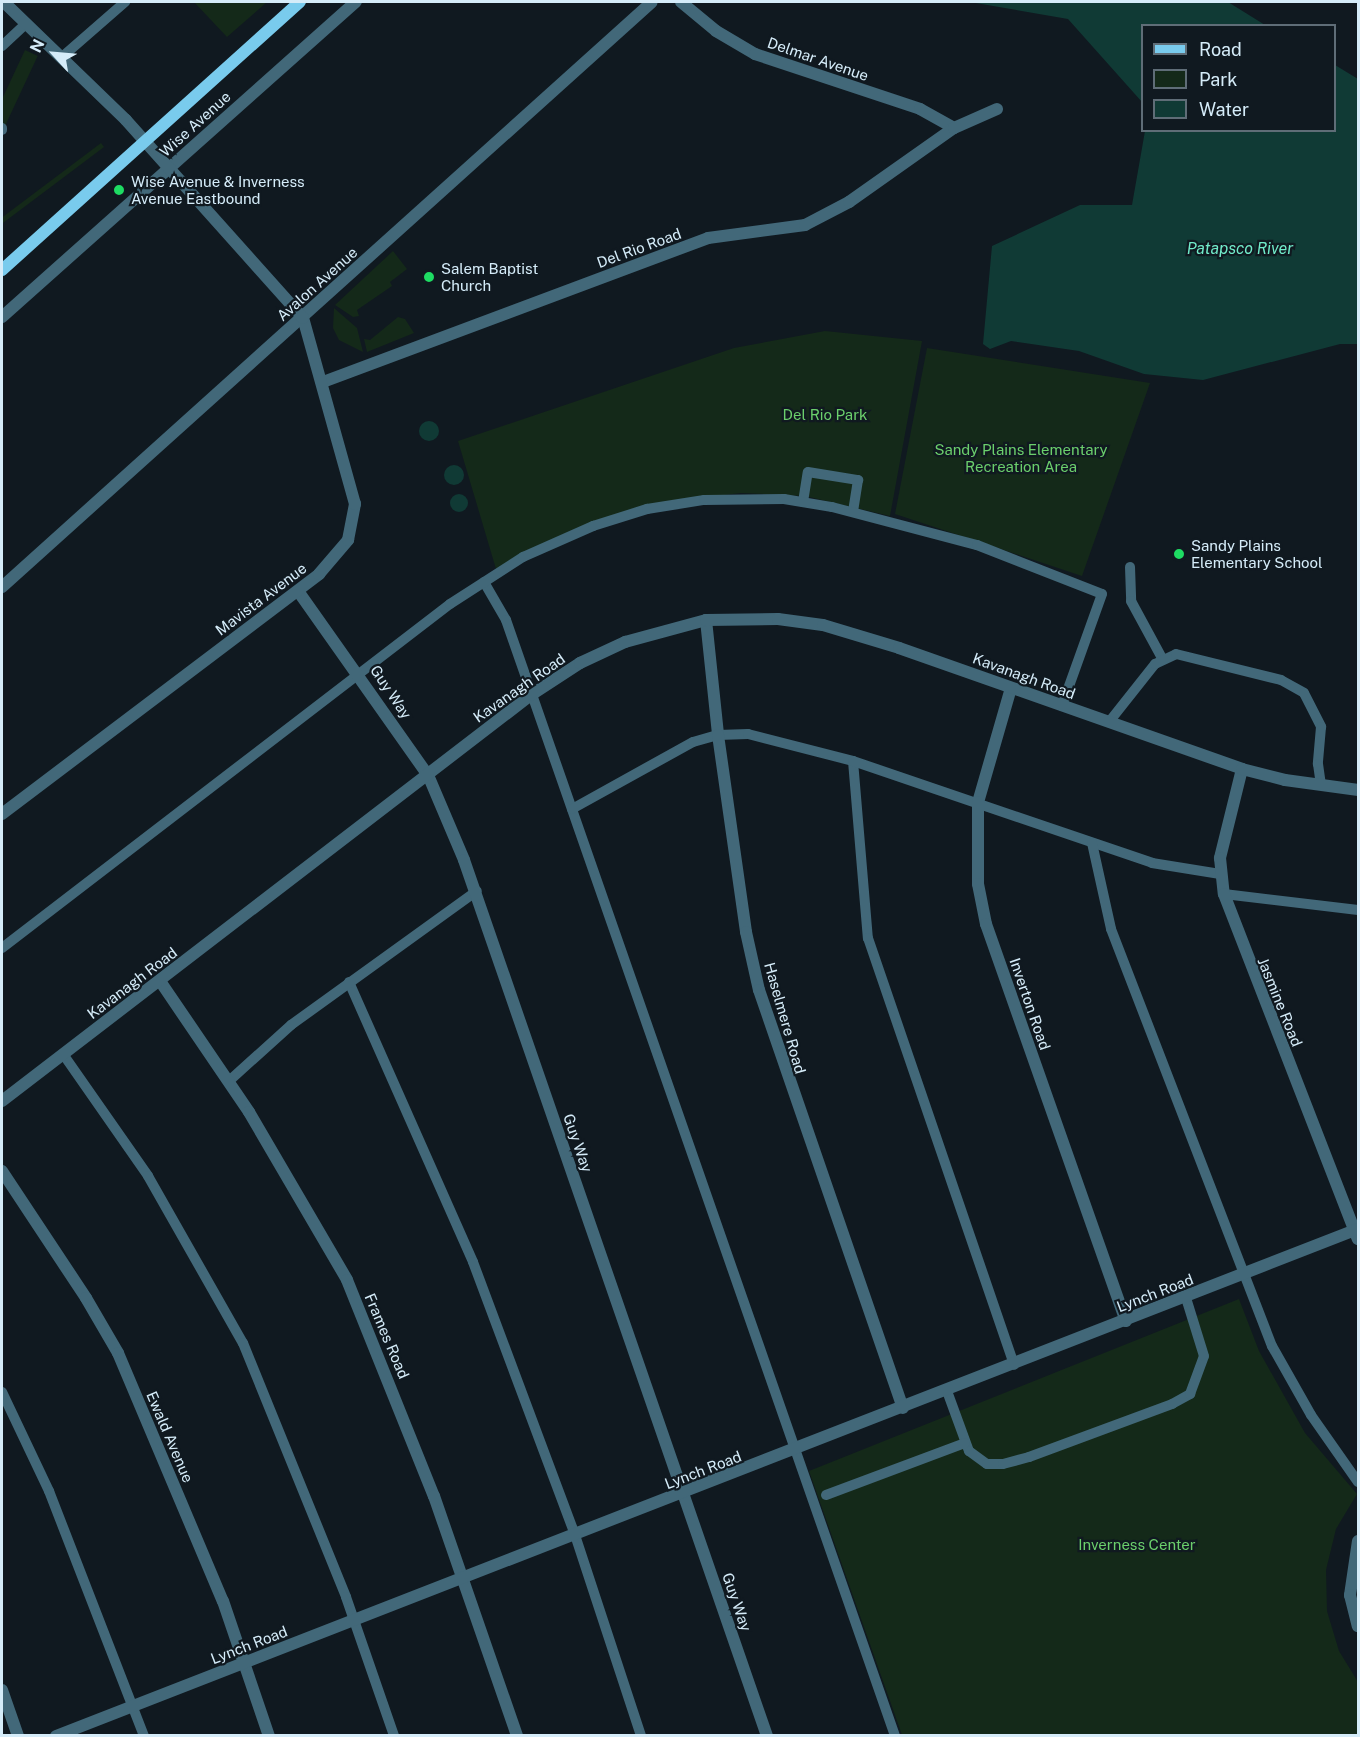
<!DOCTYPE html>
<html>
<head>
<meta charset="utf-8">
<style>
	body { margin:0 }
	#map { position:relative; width:1360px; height:1737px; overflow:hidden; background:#101920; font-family:"Public Sans",sans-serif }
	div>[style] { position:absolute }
	.green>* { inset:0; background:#142919; transform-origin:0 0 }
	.water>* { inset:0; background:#103a35 }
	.round { border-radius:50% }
	.lane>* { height:10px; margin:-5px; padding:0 5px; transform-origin:5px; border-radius:5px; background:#426879 }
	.street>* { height:12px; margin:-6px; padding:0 6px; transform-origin:6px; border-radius:6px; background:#426879 }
	.secondary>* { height:12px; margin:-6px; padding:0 6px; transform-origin:6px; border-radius:6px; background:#79cbed }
	.dots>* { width:16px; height:16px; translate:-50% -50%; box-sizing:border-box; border:3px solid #101920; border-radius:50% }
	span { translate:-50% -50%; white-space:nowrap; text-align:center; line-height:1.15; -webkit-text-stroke:4.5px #101920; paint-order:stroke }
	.street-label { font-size:15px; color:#d5ecf9 }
	.poi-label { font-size:15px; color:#d5ecf9 }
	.left { translate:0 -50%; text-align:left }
	.park-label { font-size:15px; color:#6bcf6c }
	.water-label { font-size:16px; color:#71ebca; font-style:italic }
	.frame { position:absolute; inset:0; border:3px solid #d5ecf9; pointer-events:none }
	.legend { position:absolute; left:1141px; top:24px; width:195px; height:108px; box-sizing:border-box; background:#101920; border:2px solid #5f6d77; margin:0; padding:8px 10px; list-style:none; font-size:18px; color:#d5ecf9 }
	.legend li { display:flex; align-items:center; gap:12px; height:30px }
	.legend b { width:30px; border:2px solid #5f6d77 }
	.north { position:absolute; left:24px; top:24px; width:60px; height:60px; -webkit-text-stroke:4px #101920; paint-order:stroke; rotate:296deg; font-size:16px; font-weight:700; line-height:24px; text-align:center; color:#d5ecf9 }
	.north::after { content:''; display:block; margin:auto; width:21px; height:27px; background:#d5ecf9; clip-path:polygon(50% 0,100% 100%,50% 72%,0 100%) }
</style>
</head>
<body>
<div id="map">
	<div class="green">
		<i style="clip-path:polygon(194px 2px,267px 2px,227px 37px)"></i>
		<i style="left:25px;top:50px;width:14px;height:109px;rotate:25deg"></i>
		<i style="left:101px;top:143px;width:5px;height:134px;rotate:53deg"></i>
		<i style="clip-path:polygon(393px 251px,407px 269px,390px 282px,392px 286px,357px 310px,359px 316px,353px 317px,335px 305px)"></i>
		<i style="clip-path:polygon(334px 308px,357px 328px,363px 352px,339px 340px,333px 328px)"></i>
		<i style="clip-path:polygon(398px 317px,405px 319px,414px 333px,367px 352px,364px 339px,370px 340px)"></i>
		<i style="clip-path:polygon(825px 331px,922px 341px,890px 516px,805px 496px,741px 493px,666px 502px,496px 569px,458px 441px,734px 348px)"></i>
		<i style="clip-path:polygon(927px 348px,1150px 383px,1082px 576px,895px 514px)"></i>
		<i style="clip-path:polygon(1239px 1299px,1259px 1351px,1305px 1433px,1357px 1494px,1336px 1529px,1326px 1570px,1327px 1611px,1339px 1651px,1358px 1682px,1358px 1735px,902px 1735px,809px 1471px)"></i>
	</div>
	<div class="water">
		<i style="clip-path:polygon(970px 2px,1228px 2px,1265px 25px,1142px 26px,1142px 102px,1068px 19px)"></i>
		<i style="clip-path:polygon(1335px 65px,1358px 79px,1358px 344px,1340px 344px,1203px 380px,1144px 374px,1079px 351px,1011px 341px,990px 349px,983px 344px,992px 246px,1080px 205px,1132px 205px,1145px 131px,1334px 130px)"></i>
		<i class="round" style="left:419px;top:421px;width:20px;height:20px"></i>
		<i class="round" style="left:444px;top:465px;width:20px;height:20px"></i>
		<i class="round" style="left:450px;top:494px;width:18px;height:18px"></i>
	</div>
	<div class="lane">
		<i style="left:2px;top:46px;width:33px;rotate:-43deg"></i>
		<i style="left:62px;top:57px;width:84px;rotate:-41.1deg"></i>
		<i style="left:2px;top:128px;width:2px;rotate:90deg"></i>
		<i style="left:803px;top:502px;width:30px;rotate:-81deg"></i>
		<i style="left:808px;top:472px;width:51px;rotate:9.1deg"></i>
		<i style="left:858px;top:480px;width:32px;rotate:99deg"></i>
		<i style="left:1130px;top:567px;width:34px;rotate:88deg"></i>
		<i style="left:1131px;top:601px;width:65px;rotate:61.5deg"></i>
		<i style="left:484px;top:582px;width:44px;rotate:59.9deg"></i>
		<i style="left:506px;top:620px;width:1182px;rotate:70.78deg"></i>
		<i style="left:1109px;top:722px;width:74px;rotate:-51.6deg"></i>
		<i style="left:1155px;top:664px;width:23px;rotate:-25deg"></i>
		<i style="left:1176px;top:654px;width:108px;rotate:13.9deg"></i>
		<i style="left:1281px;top:680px;width:26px;rotate:29deg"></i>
		<i style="left:1304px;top:693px;width:38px;rotate:63deg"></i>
		<i style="left:1321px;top:727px;width:37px;rotate:95deg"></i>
		<i style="left:1318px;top:764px;width:21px;rotate:82deg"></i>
		<i style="left:853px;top:761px;width:178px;rotate:85.2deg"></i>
		<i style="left:868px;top:938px;width:451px;rotate:71.1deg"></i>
		<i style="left:572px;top:809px;width:138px;rotate:-29deg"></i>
		<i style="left:693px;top:742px;width:26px;rotate:-16deg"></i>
		<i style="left:718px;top:735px;width:30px;rotate:-2deg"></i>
		<i style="left:748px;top:734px;width:108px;rotate:14.4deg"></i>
		<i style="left:853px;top:761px;width:316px;rotate:18.8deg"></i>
		<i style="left:1152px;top:863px;width:69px;rotate:9.2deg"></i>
		<i style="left:1092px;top:843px;width:88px;rotate:77.5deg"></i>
		<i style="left:1111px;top:929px;width:447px;rotate:68.9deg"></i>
		<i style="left:1272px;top:1346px;width:79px;rotate:60.5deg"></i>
		<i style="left:1311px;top:1415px;width:82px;rotate:55deg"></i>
		<i style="left:1224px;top:894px;width:135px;rotate:6.8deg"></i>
		<i style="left:2px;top:948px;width:565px;rotate:-37.52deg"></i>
		<i style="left:450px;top:604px;width:87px;rotate:-32.8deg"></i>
		<i style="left:523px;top:557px;width:77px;rotate:-23.9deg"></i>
		<i style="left:593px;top:526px;width:57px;rotate:-17.5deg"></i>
		<i style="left:647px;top:509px;width:58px;rotate:-9deg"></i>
		<i style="left:704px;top:500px;width:80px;rotate:-0.7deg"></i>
		<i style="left:784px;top:499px;width:49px;rotate:9.5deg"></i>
		<i style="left:832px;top:507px;width:150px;rotate:14.7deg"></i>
		<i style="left:977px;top:545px;width:134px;rotate:21.4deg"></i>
		<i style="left:1102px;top:594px;width:119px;rotate:109.7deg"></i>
		<i style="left:349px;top:982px;width:306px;rotate:66.1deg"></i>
		<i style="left:473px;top:1262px;width:291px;rotate:69.5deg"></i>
		<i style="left:575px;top:1535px;width:212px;rotate:71.8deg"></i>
		<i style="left:63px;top:1054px;width:149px;rotate:55.1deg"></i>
		<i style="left:148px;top:1176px;width:192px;rotate:60.4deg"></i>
		<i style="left:243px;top:1343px;width:274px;rotate:67.9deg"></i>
		<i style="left:346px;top:1597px;width:147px;rotate:70.9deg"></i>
		<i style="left:229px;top:1081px;width:84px;rotate:-42.1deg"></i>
		<i style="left:291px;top:1025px;width:229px;rotate:-35.8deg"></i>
		<i style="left:947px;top:1391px;width:64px;rotate:69.9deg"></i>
		<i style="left:969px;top:1451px;width:22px;rotate:36deg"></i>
		<i style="left:987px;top:1464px;width:16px"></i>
		<i style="left:1003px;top:1464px;width:27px;rotate:-15deg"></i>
		<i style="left:1029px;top:1457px;width:153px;rotate:-20.3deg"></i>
		<i style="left:1172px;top:1404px;width:21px;rotate:-29deg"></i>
		<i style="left:1190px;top:1394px;width:40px;rotate:-69.8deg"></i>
		<i style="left:1204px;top:1356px;width:61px;rotate:-107.2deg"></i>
		<i style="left:2px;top:1392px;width:110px;rotate:64.6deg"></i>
		<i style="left:49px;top:1491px;width:263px;rotate:68.8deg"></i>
		<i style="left:826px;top:1495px;width:148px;rotate:-20.5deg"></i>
	</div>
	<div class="street">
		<i style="left:681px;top:2px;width:45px;rotate:39.6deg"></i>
		<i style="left:716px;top:31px;width:45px;rotate:30.5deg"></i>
		<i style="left:755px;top:54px;width:174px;rotate:18.4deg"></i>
		<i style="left:920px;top:109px;width:39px;rotate:29deg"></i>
		<i style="left:2px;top:317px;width:474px;rotate:-41.7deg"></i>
		<i style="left:323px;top:382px;width:411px;rotate:-20.5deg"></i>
		<i style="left:708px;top:238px;width:98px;rotate:-7.6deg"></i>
		<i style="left:805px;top:225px;width:50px;rotate:-27.6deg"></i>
		<i style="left:849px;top:202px;width:128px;rotate:-35.2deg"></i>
		<i style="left:954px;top:128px;width:47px;rotate:-23.8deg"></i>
		<i style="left:2px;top:587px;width:874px;rotate:-41.99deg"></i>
		<i style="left:298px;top:591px;width:225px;rotate:54.8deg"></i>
		<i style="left:428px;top:775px;width:92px;rotate:67deg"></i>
		<i style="left:464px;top:860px;width:927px;rotate:70.92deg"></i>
		<i style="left:706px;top:620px;width:116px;rotate:84deg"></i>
		<i style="left:718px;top:735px;width:199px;rotate:81.9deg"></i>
		<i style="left:746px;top:932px;width:59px;rotate:77.4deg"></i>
		<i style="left:759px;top:990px;width:442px;rotate:71deg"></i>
		<i style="left:1011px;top:688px;width:119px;rotate:106.1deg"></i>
		<i style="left:978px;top:802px;width:82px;rotate:90deg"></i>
		<i style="left:978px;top:884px;width:41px;rotate:78.7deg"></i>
		<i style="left:986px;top:924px;width:421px;rotate:70.6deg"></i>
		<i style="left:1242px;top:769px;width:92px;rotate:103.9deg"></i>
		<i style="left:1220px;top:858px;width:36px;rotate:84deg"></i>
		<i style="left:1224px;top:894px;width:370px;rotate:68.8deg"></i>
		<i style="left:2px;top:814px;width:398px;rotate:-37.1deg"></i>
		<i style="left:319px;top:574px;width:45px;rotate:-49.5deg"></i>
		<i style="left:348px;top:540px;width:37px;rotate:-79deg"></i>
		<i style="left:355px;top:504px;width:193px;rotate:-105.6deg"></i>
		<i style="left:303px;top:318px;width:266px;rotate:-131.8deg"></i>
		<i style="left:126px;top:120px;width:170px;rotate:-136deg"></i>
		<i style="left:160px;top:981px;width:158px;rotate:55.8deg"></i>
		<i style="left:249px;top:1112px;width:194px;rotate:59.7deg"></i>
		<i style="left:347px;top:1280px;width:233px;rotate:68.1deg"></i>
		<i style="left:434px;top:1496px;width:254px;rotate:70.9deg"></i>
		<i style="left:2px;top:1101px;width:667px;rotate:-37.51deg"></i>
		<i style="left:531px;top:695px;width:59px;rotate:-33.1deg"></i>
		<i style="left:580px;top:663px;width:50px;rotate:-25deg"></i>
		<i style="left:625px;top:642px;width:84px;rotate:-15.2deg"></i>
		<i style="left:706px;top:620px;width:72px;rotate:-0.8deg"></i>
		<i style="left:778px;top:619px;width:45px;rotate:7.6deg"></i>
		<i style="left:823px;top:625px;width:79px;rotate:16.8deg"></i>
		<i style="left:899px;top:648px;width:364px;rotate:19.4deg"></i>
		<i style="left:1242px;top:769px;width:44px;rotate:14.3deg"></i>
		<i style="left:1285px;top:780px;width:74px;rotate:7.8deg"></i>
		<i style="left:2px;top:1171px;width:152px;rotate:56.5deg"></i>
		<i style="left:86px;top:1298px;width:64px;rotate:59.8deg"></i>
		<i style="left:118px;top:1353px;width:269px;rotate:67.1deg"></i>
		<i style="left:223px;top:1601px;width:143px;rotate:71.2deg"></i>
		<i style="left:1358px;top:1541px;width:55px;rotate:98.4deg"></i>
		<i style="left:1350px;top:1595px;width:32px;rotate:76deg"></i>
		<i style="left:2px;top:1690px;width:49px;rotate:70.8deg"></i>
		<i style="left:56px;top:1736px;width:1397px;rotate:-21.28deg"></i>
	</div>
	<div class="secondary">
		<i style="left:2px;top:270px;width:401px;rotate:-42deg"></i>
	</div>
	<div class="dots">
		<i style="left:119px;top:190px;background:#1edc63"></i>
		<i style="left:429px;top:277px;background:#1edc63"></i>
		<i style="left:1179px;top:554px;background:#1edc63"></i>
	</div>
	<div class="street-label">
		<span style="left:818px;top:59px;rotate:19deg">Delmar Avenue</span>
		<span style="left:195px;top:124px;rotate:-42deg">Wise Avenue</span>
		<span style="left:639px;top:248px;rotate:-20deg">Del Rio Road</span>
		<span style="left:317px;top:284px;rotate:-42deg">Avalon Avenue</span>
		<span style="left:261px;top:599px;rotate:-37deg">Mavista Avenue</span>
		<span style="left:1024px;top:676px;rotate:20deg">Kavanagh Road</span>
		<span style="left:519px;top:688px;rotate:-35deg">Kavanagh Road</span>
		<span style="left:391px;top:692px;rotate:56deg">Guy Way</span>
		<span style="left:132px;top:983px;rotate:-37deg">Kavanagh Road</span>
		<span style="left:1280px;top:1002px;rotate:68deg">Jasmine Road</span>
		<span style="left:1030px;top:1004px;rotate:71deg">Inverton Road</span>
		<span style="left:785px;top:1018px;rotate:74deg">Haselmere Road</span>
		<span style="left:578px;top:1143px;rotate:71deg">Guy Way</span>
		<span style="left:1155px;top:1293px;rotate:-21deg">Lynch Road</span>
		<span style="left:387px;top:1336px;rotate:67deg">Frames Road</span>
		<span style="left:170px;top:1437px;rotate:67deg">Ewald Avenue</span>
		<span style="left:703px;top:1470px;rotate:-21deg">Lynch Road</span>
		<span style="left:737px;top:1602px;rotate:71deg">Guy Way</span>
		<span style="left:249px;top:1645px;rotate:-21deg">Lynch Road</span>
	</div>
	<div class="poi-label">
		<span class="left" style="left:131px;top:190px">Wise Avenue &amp; Inverness<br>Avenue Eastbound</span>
		<span class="left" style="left:441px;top:277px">Salem Baptist<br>Church</span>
		<span class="left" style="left:1191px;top:554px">Sandy Plains<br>Elementary School</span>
	</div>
	<div class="park-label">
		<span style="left:825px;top:415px">Del Rio Park</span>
		<span style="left:1021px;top:458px">Sandy Plains Elementary<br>Recreation Area</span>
		<span style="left:1137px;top:1545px">Inverness Center</span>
	</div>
	<div class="water-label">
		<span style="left:1240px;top:249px">Patapsco River</span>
	</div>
	<div class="frame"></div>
	<ul class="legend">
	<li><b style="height:8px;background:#79cbed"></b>Road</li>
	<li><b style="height:16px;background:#142919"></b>Park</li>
	<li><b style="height:16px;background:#103a35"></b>Water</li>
	</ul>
	<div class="north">N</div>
</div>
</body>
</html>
